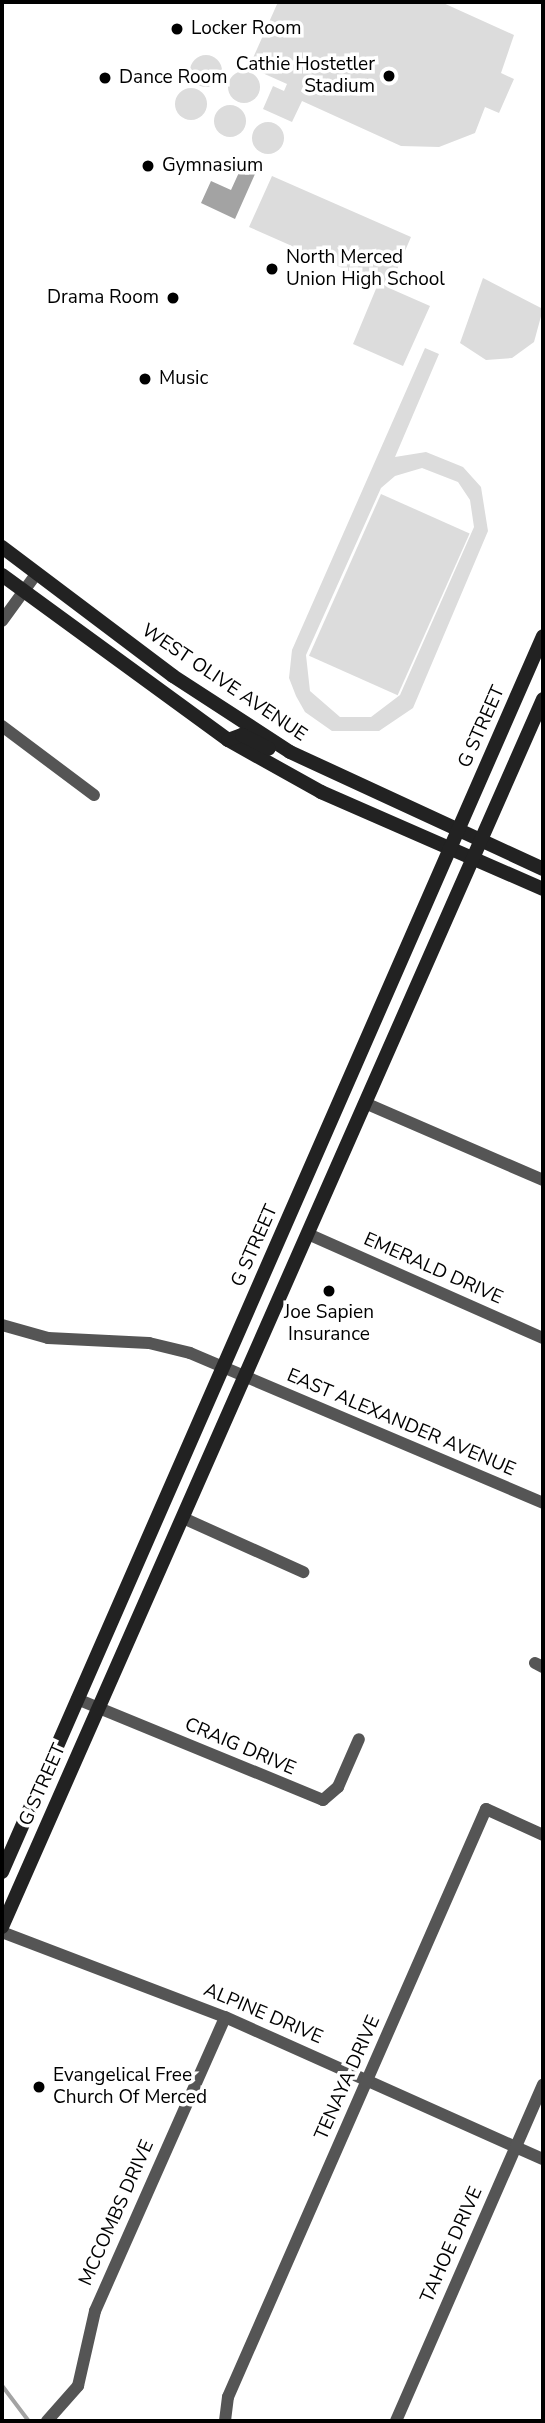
<!DOCTYPE html>
<html>
<head>
<meta charset="utf-8">
<style>
	body { margin:0 }
	#map { position:relative; width:545px; height:2423px; overflow:hidden; background:#fff; font-family:"Nunito Sans",sans-serif }
	div>[style] { position:absolute }
	.green>* { inset:0; background:#dcdcdc; transform-origin:0 0 }
	.round { border-radius:50% }
	.water>* { inset:0; background:#a3a3a3 }
	.stream>* { height:3.5px; margin:-1.75px; padding:0 1.75px; transform-origin:1.75px; border-radius:1.75px; background:#a3a3a3 }
	.street>* { height:12px; margin:-6px; padding:0 6px; transform-origin:6px; border-radius:6px; background:#555 }
	.secondary>* { height:14px; margin:-7px; padding:0 7px; transform-origin:7px; border-radius:7px; background:#222 }
	.dots>* { width:19px; height:19px; translate:-50% -50%; box-sizing:border-box; border:4px solid #fff; border-radius:50% }
	span { translate:-50% -50%; white-space:nowrap; text-align:center; line-height:1.15; -webkit-text-stroke:7px #fff; paint-order:stroke }
	.poi-label { font-size:19px; color:#000 }
	.left { translate:0 -50%; text-align:left }
	.right { translate:-100% -50%; text-align:right }
	.street-label { font-size:19px; color:#000 }
	.frame { position:absolute; inset:0; border:4px solid #000; pointer-events:none }
</style>
</head>
<body>
<div id="map">
	<div class="green">
		<i style="clip-path:polygon(278px 2px,441px 2px,514px 35px,501px 73px,514px 79px,499px 113px,485px 107px,475px 133px,439px 147px,401px 146px,302px 101px,292px 122px,263px 109px,273px 86px,284px 91px,287px 84px,249px 67px)"></i>
		<i class="round" style="left:190px;top:55px;width:32px;height:32px"></i>
		<i class="round" style="left:228px;top:71px;width:32px;height:32px"></i>
		<i class="round" style="left:175px;top:88px;width:32px;height:32px"></i>
		<i class="round" style="left:214px;top:105px;width:32px;height:32px"></i>
		<i class="round" style="left:252px;top:122px;width:32px;height:32px"></i>
		<i style="clip-path:polygon(272px 176px,411px 237px,389px 288px,430px 306px,403px 366px,353px 344px,378px 284px,249px 227px)"></i>
		<i style="clip-path:polygon(483px 278px,543px 309px,534px 342px,512px 358px,486px 360px,460px 343px)"></i>
		<i style="clip-path:polygon(evenodd,425px 348px,439px 354px,395px 457px,426px 452px,463px 467px,481px 487px,488px 531px,413px 708px,379px 731px,332px 731px,305px 712px,296px 696px,289px 678px,292px 650px,425px 348px,422px 468px,458px 482px,470px 500px,474px 527px,400px 695px,371px 717px,340px 717px,310px 691px,306px 655px,381px 488px,395px 476px,422px 468px)"></i>
		<i style="left:381px;top:494px;width:97px;height:177px;rotate:24deg"></i>
	</div>
	<div class="water">
		<i style="clip-path:polygon(241px 168px,255px 174px,235px 219px,201px 203px,211px 181px,231px 190px)"></i>
	</div>
	<div class="stream">
		<i style="left:2px;top:2385px;width:45px;rotate:53.1deg"></i>
	</div>
	<div class="street">
		<i style="left:2px;top:621px;width:59px;rotate:-53.9deg"></i>
		<i style="left:2px;top:726px;width:115px;rotate:36.9deg"></i>
		<i style="left:365px;top:1103px;width:194px;rotate:23.4deg"></i>
		<i style="left:308px;top:1234px;width:257px;rotate:23.9deg"></i>
		<i style="left:2px;top:1325px;width:48px;rotate:15.8deg"></i>
		<i style="left:48px;top:1338px;width:101px;rotate:2.8deg"></i>
		<i style="left:149px;top:1343px;width:42px;rotate:13.7deg"></i>
		<i style="left:190px;top:1353px;width:384px;rotate:23deg"></i>
		<i style="left:183px;top:1518px;width:132px;rotate:24.2deg"></i>
		<i style="left:535px;top:1663px;width:9px;rotate:27deg"></i>
		<i style="left:77px;top:1699px;width:266px;rotate:22.3deg"></i>
		<i style="left:323px;top:1800px;width:20px;rotate:-41deg"></i>
		<i style="left:338px;top:1787px;width:52px;rotate:-66.4deg"></i>
		<i style="left:2px;top:1932px;width:239px;rotate:20.9deg"></i>
		<i style="left:225px;top:2017px;width:348px;rotate:24.1deg"></i>
		<i style="left:47px;top:2421px;width:47px;rotate:-48.5deg"></i>
		<i style="left:78px;top:2386px;width:77px;rotate:-77.2deg"></i>
		<i style="left:95px;top:2311px;width:321px;rotate:-66.1deg"></i>
		<i style="left:225px;top:2421px;width:24px;rotate:-83deg"></i>
		<i style="left:228px;top:2397px;width:642px;rotate:-66.31deg"></i>
		<i style="left:486px;top:1809px;width:63px;rotate:24.5deg"></i>
		<i style="left:396px;top:2421px;width:367px;rotate:-66.4deg"></i>
	</div>
	<div class="secondary">
		<i style="left:2px;top:547px;width:214px;rotate:37deg"></i>
		<i style="left:173px;top:676px;width:140px;rotate:33deg"></i>
		<i style="left:290px;top:752px;width:279px;rotate:24.8deg"></i>
		<i style="left:2px;top:575px;width:280px;rotate:36.1deg"></i>
		<i style="left:228px;top:740px;width:107px;rotate:29.2deg"></i>
		<i style="left:321px;top:792px;width:242px;rotate:23.6deg"></i>
		<i style="left:228px;top:740px;width:15px;rotate:-20deg"></i>
		<i style="left:242px;top:735px;width:30px;rotate:27deg"></i>
		<i style="left:2px;top:1872px;width:1349px;rotate:-66.36deg"></i>
		<i style="left:2px;top:1927px;width:1342px;rotate:-66.22deg"></i>
	</div>
	<div class="dots">
		<i style="left:177px;top:29px;background:#000"></i>
		<i style="left:389px;top:76px;background:#000"></i>
		<i style="left:105px;top:78px;background:#000"></i>
		<i style="left:148px;top:166px;background:#000"></i>
		<i style="left:272px;top:269px;background:#000"></i>
		<i style="left:173px;top:298px;background:#000"></i>
		<i style="left:145px;top:379px;background:#000"></i>
		<i style="left:329px;top:1291px;background:#000"></i>
		<i style="left:39px;top:2087px;background:#000"></i>
	</div>
	<div class="poi-label">
		<span class="left" style="left:191px;top:29px">Locker Room</span>
		<span class="right" style="left:375px;top:76px">Cathie Hostetler<br>Stadium</span>
		<span class="left" style="left:119px;top:78px">Dance Room</span>
		<span class="left" style="left:162px;top:166px">Gymnasium</span>
		<span class="left" style="left:286px;top:269px">North Merced<br>Union High School</span>
		<span class="right" style="left:159px;top:298px">Drama Room</span>
		<span class="left" style="left:159px;top:379px">Music</span>
		<span style="left:329px;top:1324px">Joe Sapien<br>Insurance</span>
		<span class="left" style="left:53px;top:2087px">Evangelical Free<br>Church Of Merced</span>
	</div>
	<div class="street-label">
		<span style="left:224px;top:683px;rotate:34deg">WEST OLIVE AVENUE</span>
		<span style="left:482px;top:727px;rotate:-66deg">G STREET</span>
		<span style="left:255px;top:1246px;rotate:-66deg">G STREET</span>
		<span style="left:433px;top:1269px;rotate:24deg">EMERALD DRIVE</span>
		<span style="left:401px;top:1423px;rotate:23deg">EAST ALEXANDER AVENUE</span>
		<span style="left:240px;top:1747px;rotate:23deg">CRAIG DRIVE</span>
		<span style="left:43px;top:1785px;rotate:-66deg">G STREET</span>
		<span style="left:263px;top:2014px;rotate:23deg">ALPINE DRIVE</span>
		<span style="left:348px;top:2078px;rotate:-66deg">TENAYA DRIVE</span>
		<span style="left:117px;top:2213px;rotate:-66deg">MCCOMBS DRIVE</span>
		<span style="left:452px;top:2245px;rotate:-66deg">TAHOE DRIVE</span>
	</div>
	<div class="frame"></div>
</div>
</body>
</html>
